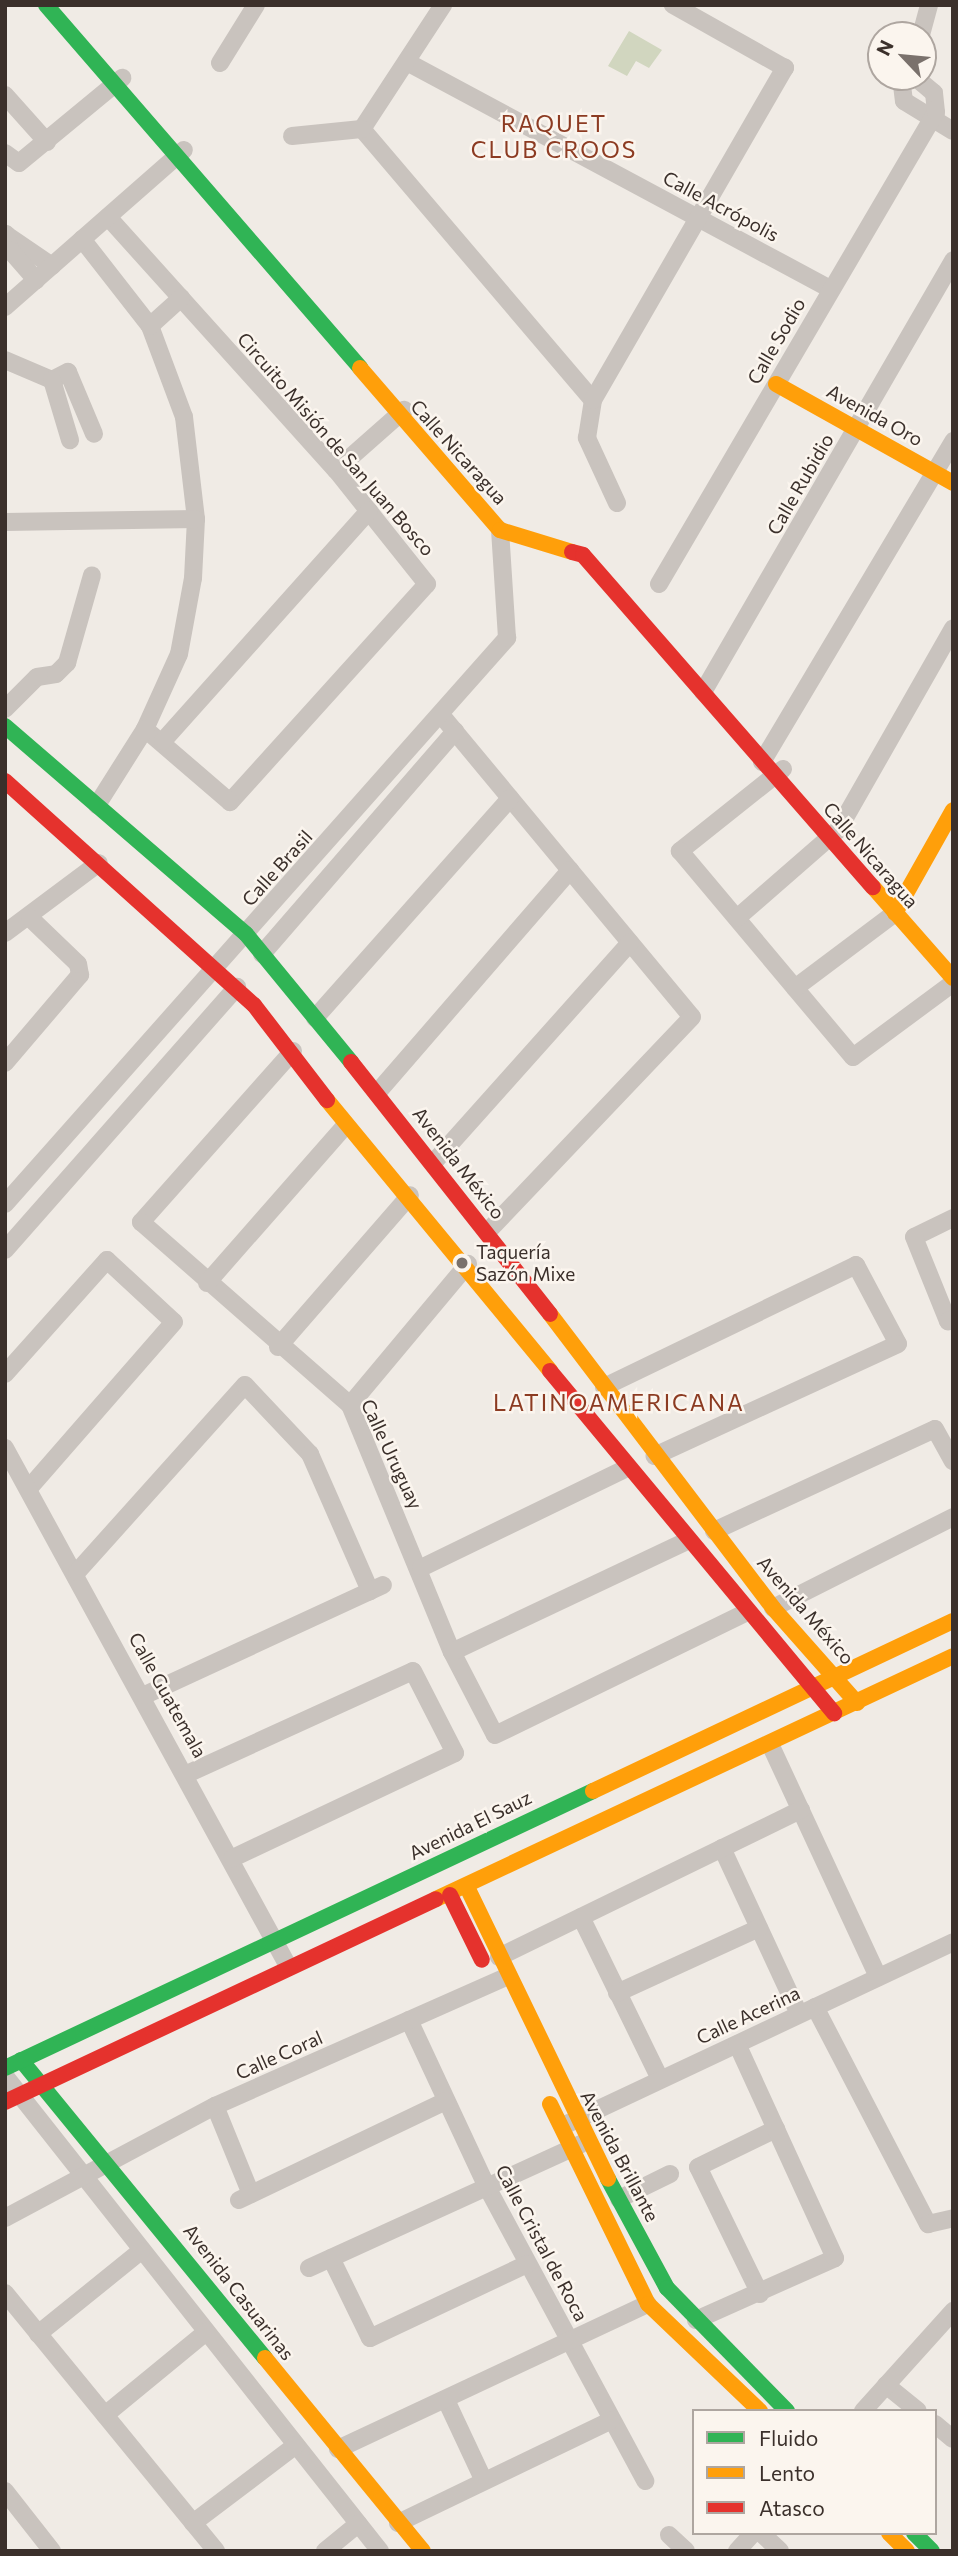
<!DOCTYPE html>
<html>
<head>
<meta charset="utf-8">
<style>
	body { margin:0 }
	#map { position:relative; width:958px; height:2556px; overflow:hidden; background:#f0ebe5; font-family:Commissioner,sans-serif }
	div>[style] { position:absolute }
	.green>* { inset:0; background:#d1d6bf }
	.street>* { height:18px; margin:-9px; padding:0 9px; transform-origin:9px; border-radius:9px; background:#c9c3be }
	.fast>* { height:16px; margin:-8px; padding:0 8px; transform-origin:8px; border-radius:8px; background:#30b455 }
	.slow>* { height:16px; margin:-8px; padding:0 8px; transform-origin:8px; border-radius:8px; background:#ff9f0a }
	.jam>* { height:16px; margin:-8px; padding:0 8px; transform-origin:8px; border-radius:8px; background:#e5322d }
	.dots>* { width:19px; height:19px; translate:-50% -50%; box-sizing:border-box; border:4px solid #fbf5ee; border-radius:50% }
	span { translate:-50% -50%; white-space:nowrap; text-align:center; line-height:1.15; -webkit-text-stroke:5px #fbf5ee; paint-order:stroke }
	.street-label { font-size:19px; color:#3b302b }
	.poi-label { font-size:19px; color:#3b302b }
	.left { translate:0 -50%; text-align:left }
	.quarter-label { font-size:23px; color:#8c3b22; letter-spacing:2px }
	.frame { position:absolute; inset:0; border:7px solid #3b302b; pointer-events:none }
	.legend { position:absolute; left:692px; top:2409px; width:245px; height:126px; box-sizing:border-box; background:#fbf5ee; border:2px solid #aea6a0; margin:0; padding:9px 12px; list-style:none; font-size:21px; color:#3b302b }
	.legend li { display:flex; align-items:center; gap:14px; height:35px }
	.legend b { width:35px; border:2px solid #aea6a0 }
	.north { position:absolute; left:867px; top:21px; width:70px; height:70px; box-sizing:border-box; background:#fbf5ee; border:2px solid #aea6a0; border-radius:50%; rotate:296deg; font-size:19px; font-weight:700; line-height:28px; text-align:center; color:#3b302b }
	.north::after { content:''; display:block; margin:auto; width:24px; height:32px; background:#7a716c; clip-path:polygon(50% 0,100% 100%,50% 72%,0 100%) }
</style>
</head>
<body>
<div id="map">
	<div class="green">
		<i style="clip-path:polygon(629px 31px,662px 50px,649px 68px,636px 61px,627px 76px,608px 66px)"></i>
	</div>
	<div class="street">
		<i style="left:921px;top:35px;width:31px;rotate:-75deg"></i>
		<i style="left:407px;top:62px;width:480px;rotate:28.2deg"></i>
		<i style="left:220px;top:63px;width:68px;rotate:-58.2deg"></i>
		<i style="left:901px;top:77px;width:24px;rotate:83deg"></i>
		<i style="left:904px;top:101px;width:57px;rotate:31.5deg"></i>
		<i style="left:5px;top:95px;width:63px;rotate:48.2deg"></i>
		<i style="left:362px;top:129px;width:356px;rotate:49.6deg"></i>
		<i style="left:362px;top:129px;width:148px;rotate:-56.8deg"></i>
		<i style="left:292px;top:136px;width:70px;rotate:-5.7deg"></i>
		<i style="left:5px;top:153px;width:17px;rotate:36deg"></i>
		<i style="left:19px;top:163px;width:134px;rotate:-39.5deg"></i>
		<i style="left:108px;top:217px;width:341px;rotate:48deg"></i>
		<i style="left:336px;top:470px;width:146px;rotate:51.4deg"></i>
		<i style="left:427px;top:584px;width:294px;rotate:132.1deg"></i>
		<i style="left:230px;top:802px;width:112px;rotate:-139.3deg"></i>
		<i style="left:5px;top:234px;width:57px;rotate:34.2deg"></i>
		<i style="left:6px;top:234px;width:16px;rotate:76deg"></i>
		<i style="left:10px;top:250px;width:40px;rotate:49deg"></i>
		<i style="left:82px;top:239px;width:110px;rotate:52deg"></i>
		<i style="left:150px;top:326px;width:97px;rotate:69.5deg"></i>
		<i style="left:184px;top:417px;width:103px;rotate:83.3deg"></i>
		<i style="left:196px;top:519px;width:59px;rotate:92.9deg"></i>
		<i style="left:193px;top:578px;width:77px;rotate:100.4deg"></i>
		<i style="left:179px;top:654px;width:82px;rotate:114.4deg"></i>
		<i style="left:145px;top:729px;width:90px;rotate:122.3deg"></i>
		<i style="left:5px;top:307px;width:238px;rotate:-41.3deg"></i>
		<i style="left:150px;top:326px;width:42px;rotate:-42.1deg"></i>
		<i style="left:5px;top:360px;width:51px;rotate:23.1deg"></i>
		<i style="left:52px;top:380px;width:18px;rotate:-27deg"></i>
		<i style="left:68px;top:372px;width:67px;rotate:67.2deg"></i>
		<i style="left:52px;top:380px;width:63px;rotate:73.3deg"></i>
		<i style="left:336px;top:470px;width:91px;rotate:-41.4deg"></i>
		<i style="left:617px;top:503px;width:72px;rotate:-114.8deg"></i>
		<i style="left:587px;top:438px;width:38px;rotate:-81deg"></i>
		<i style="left:593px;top:400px;width:384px;rotate:-60deg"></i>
		<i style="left:785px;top:68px;width:129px;rotate:-150.6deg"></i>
		<i style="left:5px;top:522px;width:191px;rotate:-0.9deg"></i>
		<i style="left:659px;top:584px;width:547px;rotate:-59.59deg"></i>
		<i style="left:936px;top:112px;width:19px;rotate:-96deg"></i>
		<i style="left:934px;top:93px;width:25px;rotate:-140deg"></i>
		<i style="left:703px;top:692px;width:499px;rotate:-59.9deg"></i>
		<i style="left:5px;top:709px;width:45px;rotate:-45deg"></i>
		<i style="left:37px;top:677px;width:19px;rotate:-9deg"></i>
		<i style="left:56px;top:674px;width:16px;rotate:-45deg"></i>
		<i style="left:67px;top:663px;width:91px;rotate:-74.1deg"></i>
		<i style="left:442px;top:716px;width:391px;rotate:50.3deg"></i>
		<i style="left:692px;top:1017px;width:297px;rotate:133.6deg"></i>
		<i style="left:163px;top:741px;width:309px;rotate:-48.2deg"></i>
		<i style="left:762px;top:762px;width:374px;rotate:-59.2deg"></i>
		<i style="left:783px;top:769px;width:132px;rotate:141.5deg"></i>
		<i style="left:680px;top:851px;width:269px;rotate:50deg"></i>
		<i style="left:853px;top:1057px;width:124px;rotate:-36.5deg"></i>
		<i style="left:737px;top:918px;width:134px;rotate:-41.1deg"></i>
		<i style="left:838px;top:830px;width:232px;rotate:-60.3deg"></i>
		<i style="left:5px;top:933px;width:117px;rotate:-36.7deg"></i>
		<i style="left:262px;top:954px;width:295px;rotate:-49.1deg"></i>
		<i style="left:795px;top:988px;width:125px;rotate:-36.9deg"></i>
		<i style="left:315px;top:1018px;width:294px;rotate:-48.4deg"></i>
		<i style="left:293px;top:1051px;width:229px;rotate:131.6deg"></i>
		<i style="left:141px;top:1222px;width:278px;rotate:41.2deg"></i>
		<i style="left:350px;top:1405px;width:267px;rotate:67.6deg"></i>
		<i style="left:452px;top:1652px;width:93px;rotate:62.6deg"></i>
		<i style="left:495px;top:1735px;width:278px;rotate:-26deg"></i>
		<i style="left:5px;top:1063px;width:116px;rotate:-49.6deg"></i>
		<i style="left:80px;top:975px;width:11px;rotate:-100deg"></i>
		<i style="left:78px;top:964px;width:66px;rotate:-136.2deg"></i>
		<i style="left:377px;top:1093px;width:295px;rotate:-49.1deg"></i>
		<i style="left:434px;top:1162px;width:294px;rotate:-48.2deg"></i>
		<i style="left:5px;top:1204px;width:757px;rotate:-48.43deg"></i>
		<i style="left:507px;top:638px;width:108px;rotate:-93.7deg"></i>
		<i style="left:953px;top:1218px;width:43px;rotate:154deg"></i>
		<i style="left:914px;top:1237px;width:91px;rotate:68deg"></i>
		<i style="left:948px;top:1321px;width:5px;rotate:-22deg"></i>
		<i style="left:5px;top:1250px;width:351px;rotate:-48.6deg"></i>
		<i style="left:207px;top:1283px;width:210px;rotate:-48.7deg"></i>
		<i style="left:278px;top:1347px;width:201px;rotate:-49deg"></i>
		<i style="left:5px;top:1374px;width:153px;rotate:-48.2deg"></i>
		<i style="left:107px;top:1260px;width:91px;rotate:42.8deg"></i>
		<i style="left:174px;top:1322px;width:220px;rotate:131.1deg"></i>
		<i style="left:604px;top:1387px;width:280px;rotate:-25.8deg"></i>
		<i style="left:856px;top:1265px;width:89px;rotate:62deg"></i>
		<i style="left:898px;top:1344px;width:268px;rotate:155.3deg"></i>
		<i style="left:350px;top:1405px;width:184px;rotate:-50.1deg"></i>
		<i style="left:5px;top:1448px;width:590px;rotate:61.35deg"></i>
		<i style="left:714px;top:1531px;width:243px;rotate:-24.8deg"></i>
		<i style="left:935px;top:1429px;width:37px;rotate:61deg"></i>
		<i style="left:421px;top:1568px;width:227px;rotate:-25.9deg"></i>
		<i style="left:77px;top:1572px;width:251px;rotate:-48.1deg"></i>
		<i style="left:245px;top:1385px;width:95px;rotate:46.7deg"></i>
		<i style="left:310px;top:1454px;width:150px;rotate:66.3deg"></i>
		<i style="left:773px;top:1608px;width:202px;rotate:-26.8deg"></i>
		<i style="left:452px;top:1652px;width:258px;rotate:-25.3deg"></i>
		<i style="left:145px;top:1695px;width:262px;rotate:-24.8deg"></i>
		<i style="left:770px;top:1744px;width:257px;rotate:65.1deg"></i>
		<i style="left:187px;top:1774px;width:248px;rotate:-24.5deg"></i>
		<i style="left:413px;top:1671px;width:92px;rotate:62.9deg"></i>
		<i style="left:455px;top:1753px;width:246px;rotate:154.7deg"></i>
		<i style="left:722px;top:1848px;width:183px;rotate:65.1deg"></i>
		<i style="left:581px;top:1917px;width:178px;rotate:64deg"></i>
		<i style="left:499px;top:1957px;width:336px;rotate:-26deg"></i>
		<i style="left:617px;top:1993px;width:156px;rotate:-24.6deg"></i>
		<i style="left:815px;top:2007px;width:245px;rotate:62.5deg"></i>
		<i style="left:928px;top:2224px;width:26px;rotate:-13deg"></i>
		<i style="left:409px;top:2020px;width:184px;rotate:65deg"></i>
		<i style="left:487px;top:2187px;width:334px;rotate:61.7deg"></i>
		<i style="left:5px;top:2076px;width:605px;rotate:51.71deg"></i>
		<i style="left:215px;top:2106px;width:95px;rotate:67.8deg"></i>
		<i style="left:567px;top:2124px;width:427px;rotate:-25.2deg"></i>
		<i style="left:619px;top:2199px;width:57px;rotate:-26.1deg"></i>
		<i style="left:239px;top:2200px;width:229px;rotate:-25.6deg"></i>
		<i style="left:5px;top:2218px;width:238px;rotate:-28.1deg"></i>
		<i style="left:215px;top:2106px;width:321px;rotate:-23.9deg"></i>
		<i style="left:331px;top:2258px;width:89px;rotate:64deg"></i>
		<i style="left:370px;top:2338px;width:174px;rotate:-25.2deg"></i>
		<i style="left:309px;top:2268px;width:299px;rotate:-24.5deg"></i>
		<i style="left:5px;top:2293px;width:333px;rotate:50.7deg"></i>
		<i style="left:760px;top:2294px;width:141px;rotate:-116deg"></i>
		<i style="left:698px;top:2167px;width:87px;rotate:-26deg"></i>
		<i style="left:696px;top:2320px;width:152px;rotate:-24deg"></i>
		<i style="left:835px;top:2258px;width:235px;rotate:-114.6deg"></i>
		<i style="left:38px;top:2334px;width:132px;rotate:-38.9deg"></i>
		<i style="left:886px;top:2385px;width:41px;rotate:39.1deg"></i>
		<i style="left:446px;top:2400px;width:89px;rotate:64.9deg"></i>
		<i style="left:863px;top:2411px;width:135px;rotate:-48deg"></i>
		<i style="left:105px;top:2415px;width:131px;rotate:-39.4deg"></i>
		<i style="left:935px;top:2424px;width:23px;rotate:40deg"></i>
		<i style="left:338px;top:2449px;width:342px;rotate:-25.1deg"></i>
		<i style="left:5px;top:2491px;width:76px;rotate:51.9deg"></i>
		<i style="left:193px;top:2523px;width:129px;rotate:-37.1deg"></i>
		<i style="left:398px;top:2523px;width:237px;rotate:-25.7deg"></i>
		<i style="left:761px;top:2533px;width:26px;rotate:43deg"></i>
		<i style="left:669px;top:2535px;width:23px;rotate:43deg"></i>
		<i style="left:325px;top:2551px;width:43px;rotate:-39.3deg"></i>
		<i style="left:737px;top:2551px;width:24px;rotate:-48deg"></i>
	</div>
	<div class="fast">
		<i style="left:46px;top:5px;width:480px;rotate:49.1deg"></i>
		<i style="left:5px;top:726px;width:318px;rotate:40.8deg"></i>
		<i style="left:246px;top:934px;width:166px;rotate:50.6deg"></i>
		<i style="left:21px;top:2060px;width:385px;rotate:50.7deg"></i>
		<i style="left:5px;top:2068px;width:650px;rotate:-25.22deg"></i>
		<i style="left:608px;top:2179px;width:124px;rotate:61.6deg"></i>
		<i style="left:667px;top:2288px;width:172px;rotate:45.7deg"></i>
		<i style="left:914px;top:2533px;width:25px;rotate:45deg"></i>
	</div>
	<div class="slow">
		<i style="left:360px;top:368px;width:214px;rotate:49.2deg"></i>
		<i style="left:500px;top:530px;width:75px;rotate:17deg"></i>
		<i style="left:776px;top:384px;width:203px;rotate:29.2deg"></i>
		<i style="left:873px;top:887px;width:121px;rotate:48.7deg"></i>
		<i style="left:895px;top:913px;width:118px;rotate:-60.6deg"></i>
		<i style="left:327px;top:1100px;width:351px;rotate:50.5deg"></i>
		<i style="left:550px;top:1314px;width:369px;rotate:52.8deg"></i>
		<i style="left:773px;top:1608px;width:127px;rotate:48.5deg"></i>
		<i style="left:593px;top:1791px;width:398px;rotate:-25.3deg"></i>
		<i style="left:467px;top:1887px;width:324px;rotate:64.2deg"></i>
		<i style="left:436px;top:1899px;width:571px;rotate:-25.17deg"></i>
		<i style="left:550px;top:2104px;width:223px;rotate:63.9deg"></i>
		<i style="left:648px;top:2304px;width:155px;rotate:43.7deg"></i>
		<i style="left:265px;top:2358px;width:249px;rotate:50.7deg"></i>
		<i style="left:889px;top:2533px;width:25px;rotate:45deg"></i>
	</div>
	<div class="jam">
		<i style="left:572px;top:552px;width:11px;rotate:15deg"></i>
		<i style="left:583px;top:555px;width:441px;rotate:48.9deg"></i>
		<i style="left:5px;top:781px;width:335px;rotate:42deg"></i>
		<i style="left:254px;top:1005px;width:120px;rotate:52.5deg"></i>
		<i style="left:351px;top:1062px;width:321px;rotate:51.7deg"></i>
		<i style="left:550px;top:1371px;width:445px;rotate:50.3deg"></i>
		<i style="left:450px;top:1895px;width:72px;rotate:63.8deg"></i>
		<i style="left:5px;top:2102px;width:476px;rotate:-25.2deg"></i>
	</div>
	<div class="dots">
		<i style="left:462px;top:1263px;background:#7a716c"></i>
	</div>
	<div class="street-label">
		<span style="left:721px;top:206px;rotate:28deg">Calle Acrópolis</span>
		<span style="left:776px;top:341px;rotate:-60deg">Calle Sodio</span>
		<span style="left:875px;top:415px;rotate:29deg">Avenida Oro</span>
		<span style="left:336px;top:444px;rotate:49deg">Circuito Misión de San Juan Bosco</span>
		<span style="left:459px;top:452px;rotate:48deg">Calle Nicaragua</span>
		<span style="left:800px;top:484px;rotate:-60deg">Calle Rubidio</span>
		<span style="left:871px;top:855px;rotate:49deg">Calle Nicaragua</span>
		<span style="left:277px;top:868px;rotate:-48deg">Calle Brasil</span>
		<span style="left:459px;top:1163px;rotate:52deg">Avenida México</span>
		<span style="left:392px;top:1454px;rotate:65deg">Calle Uruguay</span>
		<span style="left:806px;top:1610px;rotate:49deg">Avenida México</span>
		<span style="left:168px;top:1695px;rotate:61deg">Calle Guatemala</span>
		<span style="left:470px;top:1825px;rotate:-26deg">Avenida El Sauz</span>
		<span style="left:748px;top:2015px;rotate:-25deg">Calle Acerina</span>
		<span style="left:279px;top:2055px;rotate:-24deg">Calle Coral</span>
		<span style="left:620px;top:2156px;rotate:62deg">Avenida Brillante</span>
		<span style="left:542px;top:2243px;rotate:62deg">Calle Cristal de Roca</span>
		<span style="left:239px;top:2292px;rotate:52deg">Avenida Casuarinas</span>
	</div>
	<div class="poi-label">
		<span class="left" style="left:476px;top:1263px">Taquería<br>Sazón Mixe</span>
	</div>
	<div class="quarter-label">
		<span style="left:554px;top:136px">RAQUET<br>CLUB CROOS</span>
		<span style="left:619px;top:1402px">LATINOAMERICANA</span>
	</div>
	<div class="frame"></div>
	<ul class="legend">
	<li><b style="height:9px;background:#30b455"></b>Fluido</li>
	<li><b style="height:9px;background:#ff9f0a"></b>Lento</li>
	<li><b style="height:9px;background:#e5322d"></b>Atasco</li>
	</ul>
	<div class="north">N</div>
</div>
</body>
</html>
